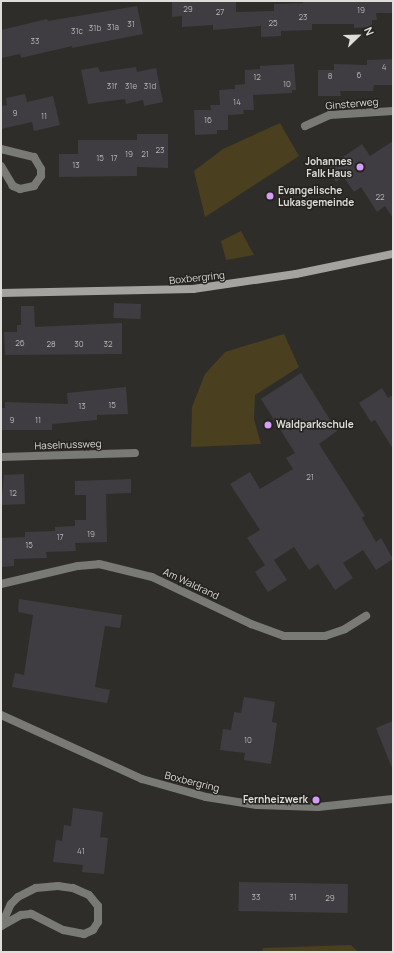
<!DOCTYPE html>
<html>
<head>
<meta charset="utf-8">
<style>
	body { margin:0 }
	#map { position:relative; width:394px; height:953px; overflow:hidden; background:#2f2d29; font-family:Manrope,sans-serif }
	div>[style] { position:absolute }
	.green>* { inset:0; background:#4a3f1f }
	.building>* { inset:0; background:#3f3d41; transform-origin:0 0 }
	.street>* { height:8px; margin:-4px; padding:0 4px; transform-origin:4px; border-radius:4px; background:#797976 }
	.secondary>* { height:8px; margin:-4px; padding:0 4px; transform-origin:4px; border-radius:4px; background:#a5a39f }
	.dots>* { width:11px; height:11px; translate:-50% -50%; box-sizing:border-box; border:2px solid #25231f; border-radius:50% }
	span { translate:-50% -50%; white-space:nowrap; text-align:center; line-height:1.15; -webkit-text-stroke:3px #25231f; paint-order:stroke }
	.number-label { font-size:8px; color:#b6b5b4 }
	.number-label span { -webkit-text-stroke-width:0 }
	.street-label { font-size:10px; color:#deddda }
	.poi-label { font-size:10px; color:#deddda; font-weight:700 }
	.right { translate:-100% -50%; text-align:right }
	.left { translate:0 -50%; text-align:left }
	.frame { position:absolute; inset:0; border:2px solid #deddda; pointer-events:none }
	.north { position:absolute; left:338px; top:16px; width:40px; height:40px; -webkit-text-stroke:3px #25231f; paint-order:stroke; rotate:67deg; font-size:11px; font-weight:700; line-height:16px; text-align:center; color:#deddda }
	.north::after { content:''; display:block; margin:auto; width:14px; height:18px; background:#deddda; clip-path:polygon(50% 0,100% 100%,50% 72%,0 100%) }
</style>
</head>
<body>
<div id="map">
	<div class="green">
		<i style="clip-path:polygon(280px 123px,299px 156px,205px 217px,194px 171px,223px 149px)"></i>
		<i style="clip-path:polygon(241px 231px,254px 255px,226px 260px,221px 241px)"></i>
		<i style="clip-path:polygon(284px 334px,299px 367px,255px 395px,254px 419px,261px 444px,191px 447px,192px 407px,205px 374px,225px 352px)"></i>
		<i style="clip-path:polygon(351px 945px,358px 952px,262px 952px,263px 948px)"></i>
	</div>
	<div class="building">
		<i style="clip-path:polygon(236px 1px,236px 12px,274px 11px,274px 4px,303px 3px,303px 1px,393px 1px,393px 13px,376px 13px,377px 20px,372px 20px,372px 27px,354px 28px,354px 24px,312px 24px,312px 30px,281px 31px,281px 36px,261px 37px,261px 26px,213px 30px,213px 25px,182px 27px,182px 16px,172px 17px,172px 2px)"></i>
		<i style="clip-path:polygon(137px 6px,143px 34px,72px 48px,72px 46px,21px 58px,20px 54px,1px 58px,1px 30px,47px 19px,48px 21px)"></i>
		<i style="clip-path:polygon(393px 59px,393px 85px,374px 85px,373px 91px,340px 91px,341px 96px,318px 96px,318px 70px,334px 70px,334px 64px,367px 65px,367px 60px)"></i>
		<i style="clip-path:polygon(294px 64px,296px 90px,292px 90px,292px 93px,253px 95px,254px 110px,243px 110px,244px 114px,228px 115px,228px 130px,217px 130px,217px 134px,195px 135px,194px 110px,211px 110px,210px 105px,220px 105px,219px 90px,235px 89px,235px 85px,245px 84px,245px 70px,260px 69px,260px 66px)"></i>
		<i style="clip-path:polygon(98px 67px,100px 72px,136px 67px,137px 72px,156px 68px,163px 102px,144px 106px,143px 100px,126px 104px,125px 99px,88px 104px,81px 70px)"></i>
		<i style="clip-path:polygon(25px 94px,27px 102px,53px 96px,60px 125px,34px 131px,32px 122px,1px 129px,1px 106px,7px 105px,6px 98px)"></i>
		<i style="clip-path:polygon(137px 134px,168px 134px,168px 168px,137px 167px,137px 176px,59px 177px,59px 154px,78px 154px,78px 140px,137px 140px)"></i>
		<i style="clip-path:polygon(393px 141px,393px 218px,385px 206px,377px 212px,361px 187px,354px 192px,343px 176px,336px 182px,327px 168px,362px 144px,370px 156px)"></i>
		<i style="left:114px;top:303px;width:27px;height:15px;rotate:2deg"></i>
		<i style="clip-path:polygon(21px 306px,34px 306px,35px 327px,122px 323px,122px 354px,5px 355px,4px 332px,17px 332px,17px 325px,21px 325px)"></i>
		<i style="clip-path:polygon(301px 373px,337px 431px,319px 444px,365px 516px,362px 518px,376px 542px,381px 538px,393px 559px,376px 570px,363px 550px,343px 563px,353px 578px,335px 590px,318px 564px,309px 570px,294px 547px,274px 560px,287px 580px,268px 592px,255px 572px,265px 565px,247px 538px,260px 530px,230px 484px,250px 472px,260px 489px,293px 469px,286px 458px,295px 453px,261px 399px)"></i>
		<i style="clip-path:polygon(126px 387px,128px 414px,97px 415px,97px 420px,52px 424px,52px 430px,1px 430px,1px 408px,5px 408px,5px 402px,68px 404px,67px 393px)"></i>
		<i style="clip-path:polygon(382px 388px,388px 398px,393px 395px,393px 449px,375px 420px,371px 422px,359px 403px)"></i>
		<i style="clip-path:polygon(24px 474px,25px 504px,1px 505px,4px 475px)"></i>
		<i style="clip-path:polygon(131px 479px,131px 493px,106px 494px,107px 542px,75px 543px,76px 551px,46px 552px,47px 558px,14px 559px,14px 566px,1px 567px,1px 538px,25px 537px,25px 532px,55px 531px,55px 527px,75px 526px,75px 520px,86px 520px,86px 495px,75px 495px,75px 481px)"></i>
		<i style="clip-path:polygon(19px 599px,122px 615px,120px 628px,105px 626px,95px 687px,110px 690px,107px 703px,12px 687px,15px 673px,24px 675px,33px 615px,18px 612px)"></i>
		<i style="clip-path:polygon(244px 697px,275px 702px,272px 722px,277px 723px,271px 764px,244px 760px,245px 753px,220px 750px,223px 729px,231px 730px,234px 712px,241px 713px)"></i>
		<i style="clip-path:polygon(393px 721px,393px 768px,392px 768px,376px 728px)"></i>
		<i style="clip-path:polygon(73px 808px,103px 812px,100px 837px,108px 838px,104px 874px,82px 872px,83px 865px,53px 862px,56px 840px,62px 841px,64px 825px,71px 826px)"></i>
		<i style="left:239px;top:882px;width:109px;height:29px;rotate:1deg"></i>
	</div>
	<div class="street">
		<i style="left:305px;top:126px;width:27px;rotate:-24deg"></i>
		<i style="left:330px;top:115px;width:63px;rotate:-3.6deg"></i>
		<i style="left:1px;top:149px;width:34px;rotate:14deg"></i>
		<i style="left:34px;top:157px;width:14px;rotate:60deg"></i>
		<i style="left:41px;top:169px;width:7px;rotate:90deg"></i>
		<i style="left:41px;top:176px;width:12px;rotate:125deg"></i>
		<i style="left:34px;top:186px;width:14px;rotate:168deg"></i>
		<i style="left:20px;top:189px;width:8px;rotate:-157deg"></i>
		<i style="left:13px;top:186px;width:23px;rotate:-121deg"></i>
		<i style="left:1px;top:457px;width:134px;rotate:-1.7deg"></i>
		<i style="left:1px;top:584px;width:79px;rotate:-13.2deg"></i>
		<i style="left:78px;top:566px;width:21px;rotate:-5deg"></i>
		<i style="left:99px;top:564px;width:55px;rotate:13.8deg"></i>
		<i style="left:152px;top:577px;width:110px;rotate:25.4deg"></i>
		<i style="left:251px;top:624px;width:35px;rotate:20deg"></i>
		<i style="left:284px;top:636px;width:41px"></i>
		<i style="left:325px;top:636px;width:21px;rotate:-19deg"></i>
		<i style="left:345px;top:629px;width:25px;rotate:-32deg"></i>
		<i style="left:1px;top:715px;width:155px;rotate:24.4deg"></i>
		<i style="left:142px;top:779px;width:66px;rotate:15.7deg"></i>
		<i style="left:206px;top:797px;width:52px;rotate:8.9deg"></i>
		<i style="left:257px;top:805px;width:61px;rotate:1.9deg"></i>
		<i style="left:318px;top:807px;width:75px;rotate:-6.1deg"></i>
		<i style="left:1px;top:926px;width:24px;rotate:-66deg"></i>
		<i style="left:11px;top:904px;width:10px;rotate:-45deg"></i>
		<i style="left:18px;top:897px;width:20px;rotate:-27deg"></i>
		<i style="left:36px;top:888px;width:22px;rotate:-5deg"></i>
		<i style="left:58px;top:886px;width:15px;rotate:8deg"></i>
		<i style="left:73px;top:888px;width:17px;rotate:24deg"></i>
		<i style="left:89px;top:895px;width:14px;rotate:51deg"></i>
		<i style="left:98px;top:906px;width:16px;rotate:90deg"></i>
		<i style="left:98px;top:922px;width:9px;rotate:122deg"></i>
		<i style="left:93px;top:930px;width:10px;rotate:156deg"></i>
		<i style="left:84px;top:934px;width:21px;rotate:-169deg"></i>
		<i style="left:63px;top:930px;width:36px;rotate:-153deg"></i>
		<i style="left:31px;top:914px;width:10px;rotate:174deg"></i>
		<i style="left:21px;top:915px;width:23px;rotate:151deg"></i>
	</div>
	<div class="secondary">
		<i style="left:1px;top:293px;width:192px;rotate:-1.2deg"></i>
		<i style="left:193px;top:289px;width:104px;rotate:-8.3deg"></i>
		<i style="left:296px;top:274px;width:99px;rotate:-11.7deg"></i>
	</div>
	<div class="dots">
		<i style="left:360px;top:167px;background:#d79bf9"></i>
		<i style="left:270px;top:196px;background:#d79bf9"></i>
		<i style="left:268px;top:425px;background:#d79bf9"></i>
		<i style="left:316px;top:800px;background:#d79bf9"></i>
	</div>
	<div class="number-label">
		<span style="left:188px;top:9px">29</span>
		<span style="left:361px;top:10px">19</span>
		<span style="left:220px;top:12px">27</span>
		<span style="left:303px;top:17px">23</span>
		<span style="left:273px;top:23px">25</span>
		<span style="left:131px;top:24px">31</span>
		<span style="left:113px;top:27px">31a</span>
		<span style="left:95px;top:28px">31b</span>
		<span style="left:77px;top:31px">31c</span>
		<span style="left:35px;top:41px">33</span>
		<span style="left:384px;top:67px">4</span>
		<span style="left:359px;top:75px">6</span>
		<span style="left:330px;top:76px">8</span>
		<span style="left:257px;top:77px">12</span>
		<span style="left:287px;top:84px">10</span>
		<span style="left:112px;top:86px">31f</span>
		<span style="left:131px;top:86px">31e</span>
		<span style="left:150px;top:86px">31d</span>
		<span style="left:237px;top:102px">14</span>
		<span style="left:15px;top:113px">9</span>
		<span style="left:44px;top:116px">11</span>
		<span style="left:208px;top:120px">16</span>
		<span style="left:160px;top:150px">23</span>
		<span style="left:129px;top:154px">19</span>
		<span style="left:145px;top:154px">21</span>
		<span style="left:100px;top:158px">15</span>
		<span style="left:114px;top:158px">17</span>
		<span style="left:76px;top:165px">13</span>
		<span style="left:380px;top:197px">22</span>
		<span style="left:20px;top:343px">26</span>
		<span style="left:51px;top:344px">28</span>
		<span style="left:79px;top:344px">30</span>
		<span style="left:108px;top:344px">32</span>
		<span style="left:112px;top:405px">15</span>
		<span style="left:82px;top:406px">13</span>
		<span style="left:12px;top:420px">9</span>
		<span style="left:38px;top:420px">11</span>
		<span style="left:310px;top:477px">21</span>
		<span style="left:13px;top:493px">12</span>
		<span style="left:91px;top:534px">19</span>
		<span style="left:60px;top:537px">17</span>
		<span style="left:29px;top:545px">15</span>
		<span style="left:248px;top:740px">10</span>
		<span style="left:81px;top:851px">41</span>
		<span style="left:256px;top:897px">33</span>
		<span style="left:293px;top:897px">31</span>
		<span style="left:330px;top:898px">29</span>
	</div>
	<div class="street-label">
		<span style="left:352px;top:104px;rotate:-5deg">Ginsterweg</span>
		<span style="left:197px;top:278px;rotate:-6deg">Boxbergring</span>
		<span style="left:68px;top:445px;rotate:-2deg">Haselnussweg</span>
		<span style="left:191px;top:584px;rotate:25deg">Am Waldrand</span>
		<span style="left:192px;top:782px;rotate:14deg">Boxbergring</span>
	</div>
	<div class="poi-label">
		<span class="right" style="left:352px;top:167px">Johannes<br>Falk Haus</span>
		<span class="left" style="left:278px;top:196px">Evangelische<br>Lukasgemeinde</span>
		<span class="left" style="left:276px;top:425px">Waldparkschule</span>
		<span class="right" style="left:308px;top:800px">Fernheizwerk</span>
	</div>
	<div class="frame"></div>
	<div class="north">N</div>
</div>
</body>
</html>
